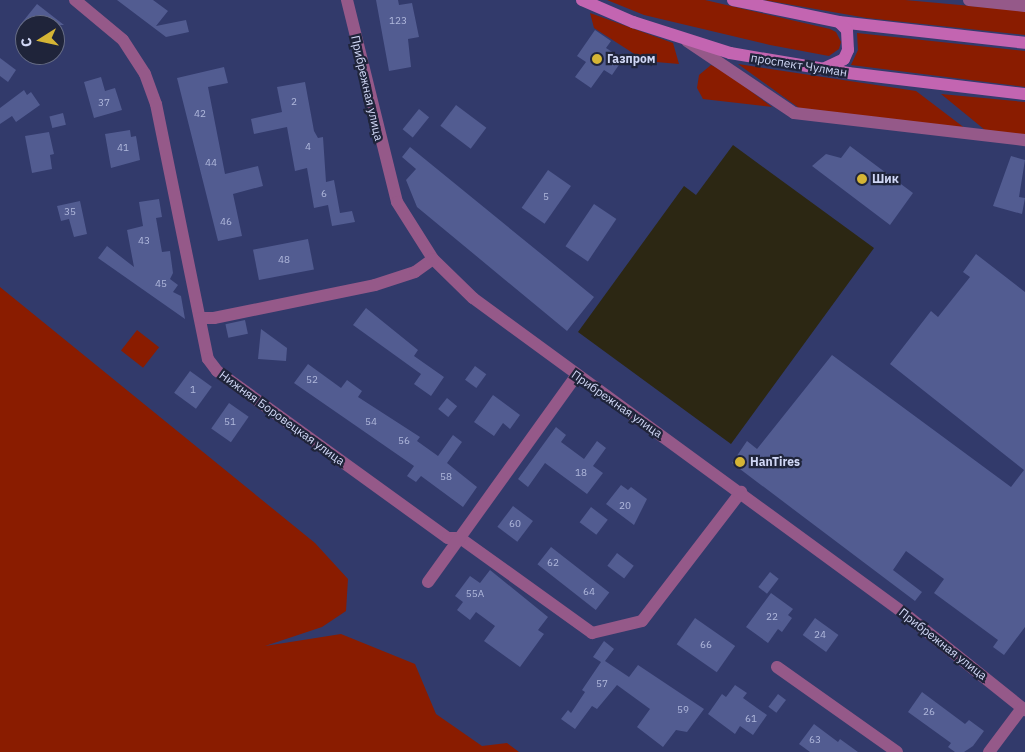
<!DOCTYPE html>
<html>
<head>
<meta charset="utf-8">
<style>
	body { margin:0 }
	#map { position:relative; width:1025px; height:752px; overflow:hidden; background:#323a6b; font-family:"IBM Plex Sans",sans-serif }
	div>[style] { position:absolute }
	.green>* { inset:0; background:#8a1c00; transform-origin:0 0 }
	.water>* { inset:0; background:#2c2713 }
	.building>* { inset:0; background:#525c91; transform-origin:0 0 }
	.minor>* { height:12px; margin:-6px; padding:0 6px; transform-origin:6px; border-radius:6px; background:#955989 }
	.secondary>* { height:12px; margin:-6px; padding:0 6px; transform-origin:6px; border-radius:6px; background:#c365b1 }
	.dots>* { width:14px; height:14px; translate:-50% -50%; box-sizing:border-box; border:2px solid #1f243a; border-radius:50% }
	span { translate:-50% -50%; white-space:nowrap; text-align:center; line-height:1.15; -webkit-text-stroke:4.5px #1f243a; paint-order:stroke }
	.number-label { font-size:10px; color:#b0b8dc }
	.number-label span { -webkit-text-stroke-width:0 }
	.poi-label { font-size:12px; color:#d0d7f5; font-weight:700 }
	.left { translate:0 -50%; text-align:left }
	.street-label { font-size:12px; color:#d0d7f5 }
	.north { position:absolute; left:15px; top:15px; width:50px; height:50px; box-sizing:border-box; background:#1f243a; border:1px solid #666c85; border-radius:50%; rotate:260deg; font-size:14px; font-weight:700; line-height:20px; text-align:center; color:#d0d7f5 }
	.north::after { content:''; display:block; margin:auto; width:18px; height:22px; background:#d5b535; clip-path:polygon(50% 0,100% 100%,50% 72%,0 100%) }
</style>
</head>
<body>
<div id="map">
	<div class="green">
		<i style="clip-path:polygon(607px 0,705px 0,830px 29px,836px 32px,841px 42px,839px 49px,829px 56px,770px 45px,644px 15px)"></i>
		<i style="clip-path:polygon(764px 0,905px 0,1025px 11px,1025px 35px,867px 18px)"></i>
		<i style="clip-path:polygon(590px 13px,673px 43px,679px 64px,656px 62px,636px 55px,594px 28px)"></i>
		<i style="clip-path:polygon(857px 33px,1025px 51px,1025px 87px,851px 65px,858px 50px)"></i>
		<i style="clip-path:polygon(738px 64px,916px 91px,966px 129px,799px 108px)"></i>
		<i style="clip-path:polygon(711px 65px,724px 71px,772px 107px,703px 99px,697px 88px,699px 75px)"></i>
		<i style="clip-path:polygon(941px 94px,1025px 102px,1025px 135px,985px 130px)"></i>
		<i style="clip-path:polygon(0 287px,315px 543px,348px 579px,346px 611px,322px 627px,265px 646px,341px 634px,415px 664px,436px 714px,482px 746px,507px 743px,519px 752px,0 752px)"></i>
		<i style="left:137px;top:330px;width:28px;height:26px;rotate:38deg"></i>
	</div>
	<div class="water">
		<i style="clip-path:polygon(733px 145px,874px 248px,731px 444px,578px 332px,684px 186px,696px 195px)"></i>
	</div>
	<div class="building">
		<i style="clip-path:polygon(117px 0,153px 0,168px 11px,156px 26px,186px 20px,189px 32px,166px 37px)"></i>
		<i style="clip-path:polygon(376px 0,398px 0,399px 5px,412px 3px,419px 37px,408px 39px,411px 67px,389px 71px)"></i>
		<i style="clip-path:polygon(37px 4px,64px 25px,20px 25px)"></i>
		<i style="clip-path:polygon(595px 30px,611px 41px,606px 48px,623px 59px,612px 75px,604px 70px,591px 88px,575px 77px,586px 62px,577px 56px)"></i>
		<i style="clip-path:polygon(0 58px,16px 70px,8px 82px,0 76px)"></i>
		<i style="clip-path:polygon(224px 67px,228px 83px,208px 87px,225px 174px,258px 166px,263px 186px,233px 194px,242px 236px,218px 241px,177px 78px)"></i>
		<i style="clip-path:polygon(101px 77px,105px 91px,115px 88px,122px 110px,94px 118px,84px 82px)"></i>
		<i style="clip-path:polygon(305px 82px,314px 131px,318px 138px,323px 137px,326px 182px,334px 180px,340px 213px,352px 211px,355px 222px,332px 226px,328px 205px,314px 208px,307px 168px,295px 171px,287px 127px,254px 134px,251px 119px,282px 112px,277px 87px)"></i>
		<i style="clip-path:polygon(24px 90px,27px 95px,31px 92px,40px 105px,16px 122px,12px 116px,0 124px,0 108px)"></i>
		<i style="left:456px;top:105px;width:38px;height:26px;rotate:37deg"></i>
		<i style="left:419px;top:109px;width:13px;height:26px;rotate:39deg"></i>
		<i style="left:63px;top:113px;width:12px;height:14px;rotate:76deg"></i>
		<i style="clip-path:polygon(130px 130px,131px 137px,136px 136px,140px 160px,111px 168px,105px 134px)"></i>
		<i style="clip-path:polygon(49px 132px,54px 154px,50px 155px,52px 169px,32px 173px,25px 136px)"></i>
		<i style="clip-path:polygon(850px 146px,913px 193px,890px 225px,812px 166px,826px 154px,841px 158px)"></i>
		<i style="clip-path:polygon(410px 147px,594px 297px,567px 331px,417px 207px,406px 180px,416px 169px,402px 157px)"></i>
		<i style="clip-path:polygon(1011px 156px,1025px 160px,1019px 197px,1025px 198px,1022px 214px,993px 206px)"></i>
		<i style="left:548px;top:170px;width:28px;height:46px;rotate:35deg"></i>
		<i style="clip-path:polygon(159px 199px,162px 217px,156px 218px,162px 252px,170px 251px,173px 273px,170px 279px,178px 285px,173px 292px,181px 296px,185px 319px,98px 258px,107px 246px,134px 267px,127px 230px,143px 226px,139px 202px)"></i>
		<i style="clip-path:polygon(80px 201px,87px 234px,74px 237px,69px 219px,61px 221px,57px 206px)"></i>
		<i style="left:594px;top:204px;width:27px;height:51px;rotate:34deg"></i>
		<i style="left:308px;top:239px;width:31px;height:56px;rotate:79deg"></i>
		<i style="clip-path:polygon(976px 254px,1025px 292px,1025px 627px,1004px 655px,993px 647px,998px 640px,934px 593px,944px 579px,906px 551px,893px 570px,922px 592px,915px 601px,732px 463px,747px 441px,757px 449px,832px 355px,1011px 487px,1024px 470px,890px 364px,931px 311px,938px 317px,970px 277px,963px 272px)"></i>
		<i style="clip-path:polygon(366px 308px,418px 350px,414px 356px,444px 377px,431px 396px,414px 384px,421px 374px,353px 325px)"></i>
		<i style="left:245px;top:320px;width:14px;height:20px;rotate:78deg"></i>
		<i style="clip-path:polygon(261px 329px,287px 348px,286px 361px,258px 359px)"></i>
		<i style="clip-path:polygon(308px 364px,341px 388px,347px 380px,362px 391px,358px 397px,420px 437px,417px 441px,438px 456px,453px 435px,462px 442px,447px 463px,477px 487px,463px 507px,421px 476px,416px 482px,407px 476px,414px 466px,294px 383px)"></i>
		<i style="left:475px;top:366px;width:14px;height:17px;rotate:36deg"></i>
		<i style="left:190px;top:371px;width:27px;height:27px;rotate:36deg"></i>
		<i style="clip-path:polygon(493px 395px,520px 415px,510px 429px,503px 423px,494px 436px,474px 422px)"></i>
		<i style="left:447px;top:398px;width:13px;height:14px;rotate:39deg"></i>
		<i style="left:229px;top:403px;width:24px;height:31px;rotate:35deg"></i>
		<i style="clip-path:polygon(556px 427px,566px 435px,561px 442px,584px 459px,597px 441px,606px 448px,593px 466px,603px 473px,587px 494px,545px 463px,528px 487px,518px 479px)"></i>
		<i style="clip-path:polygon(621px 485px,628px 490px,631px 487px,647px 499px,634px 525px,606px 504px)"></i>
		<i style="left:513px;top:506px;width:25px;height:26px;rotate:37deg"></i>
		<i style="left:591px;top:507px;width:21px;height:19px;rotate:37deg"></i>
		<i style="left:551px;top:547px;width:74px;height:22px;rotate:38deg"></i>
		<i style="left:617px;top:553px;width:21px;height:16px;rotate:37deg"></i>
		<i style="clip-path:polygon(490px 570px,548px 617px,538px 630px,544px 634px,520px 667px,484px 641px,495px 626px,476px 612px,470px 620px,457px 610px,463px 602px,455px 596px,470px 576px,480px 583px)"></i>
		<i style="left:770px;top:572px;width:11px;height:19px;rotate:38deg"></i>
		<i style="clip-path:polygon(771px 593px,793px 609px,788px 615px,792px 618px,782px 632px,778px 629px,768px 643px,746px 627px)"></i>
		<i style="left:695px;top:618px;width:49px;height:32px;rotate:35deg"></i>
		<i style="left:815px;top:618px;width:29px;height:21px;rotate:36deg"></i>
		<i style="clip-path:polygon(604px 641px,614px 649px,605px 661px,629px 677px,638px 665px,704px 709px,687px 732px,676px 730px,663px 747px,637px 727px,650px 709px,617px 685px,597px 709px,592px 706px,575px 729px,561px 719px,568px 710px,571px 713px,585px 692px,582px 690px,601px 662px,593px 657px)"></i>
		<i style="clip-path:polygon(735px 685px,747px 693px,743px 698px,767px 715px,753px 735px,740px 726px,735px 734px,708px 714px,722px 694px,726px 697px)"></i>
		<i style="clip-path:polygon(922px 692px,965px 724px,969px 720px,984px 731px,973px 746px,964px 752px,955px 752px,948px 747px,951px 743px,908px 712px)"></i>
		<i style="left:778px;top:694px;width:10px;height:16px;rotate:37deg"></i>
		<i style="clip-path:polygon(814px 724px,838px 742px,840px 739px,858px 752px,810px 752px,799px 744px)"></i>
	</div>
	<div class="minor">
		<i style="left:75px;top:0;width:62px;rotate:39.8deg"></i>
		<i style="left:123px;top:40px;width:40px;rotate:57.1deg"></i>
		<i style="left:145px;top:74px;width:32px;rotate:70deg"></i>
		<i style="left:156px;top:104px;width:260px;rotate:78.5deg"></i>
		<i style="left:208px;top:359px;width:15px;rotate:53deg"></i>
		<i style="left:217px;top:371px;width:285px;rotate:35.9deg"></i>
		<i style="left:448px;top:538px;width:12px"></i>
		<i style="left:460px;top:538px;width:163px;rotate:35.7deg"></i>
		<i style="left:592px;top:633px;width:51px;rotate:-13.5deg"></i>
		<i style="left:642px;top:621px;width:163px;rotate:-52.5deg"></i>
		<i style="left:347px;top:0;width:208px;rotate:76.1deg"></i>
		<i style="left:397px;top:202px;width:67px;rotate:57.7deg"></i>
		<i style="left:433px;top:259px;width:56px;rotate:44.3deg"></i>
		<i style="left:473px;top:298px;width:535px;rotate:36.18deg"></i>
		<i style="left:905px;top:614px;width:154px;rotate:38.7deg"></i>
		<i style="left:969px;top:0;width:56px;rotate:6.1deg"></i>
		<i style="left:687px;top:41px;width:129px;rotate:33.9deg"></i>
		<i style="left:794px;top:113px;width:233px;rotate:6.7deg"></i>
		<i style="left:200px;top:318px;width:14px"></i>
		<i style="left:214px;top:318px;width:164px;rotate:-11.6deg"></i>
		<i style="left:375px;top:285px;width:42px;rotate:-18deg"></i>
		<i style="left:415px;top:272px;width:22px;rotate:-36deg"></i>
		<i style="left:428px;top:582px;width:255px;rotate:-54.3deg"></i>
		<i style="left:777px;top:667px;width:147px;rotate:35.3deg"></i>
		<i style="left:989px;top:752px;width:55px;rotate:-53.1deg"></i>
	</div>
	<div class="secondary">
		<i style="left:582px;top:0;width:56px;rotate:23.3deg"></i>
		<i style="left:633px;top:22px;width:102px;rotate:17.7deg"></i>
		<i style="left:730px;top:53px;width:120px;rotate:9.6deg"></i>
		<i style="left:848px;top:73px;width:178px;rotate:6.8deg"></i>
		<i style="left:733px;top:0;width:108px;rotate:11.7deg"></i>
		<i style="left:839px;top:22px;width:187px;rotate:6.4deg"></i>
		<i style="left:823px;top:69px;width:23px;rotate:-25deg"></i>
		<i style="left:844px;top:59px;width:10px;rotate:-66deg"></i>
		<i style="left:848px;top:50px;width:20px;rotate:-93deg"></i>
		<i style="left:847px;top:30px;width:11px;rotate:-135deg"></i>
	</div>
	<div class="dots">
		<i style="left:597px;top:59px;background:#d5b535"></i>
		<i style="left:862px;top:179px;background:#d5b535"></i>
		<i style="left:740px;top:462px;background:#d5b535"></i>
	</div>
	<div class="number-label">
		<span style="left:398px;top:21px">123</span>
		<span style="left:294px;top:102px">2</span>
		<span style="left:104px;top:103px">37</span>
		<span style="left:200px;top:114px">42</span>
		<span style="left:308px;top:147px">4</span>
		<span style="left:123px;top:148px">41</span>
		<span style="left:211px;top:163px">44</span>
		<span style="left:324px;top:194px">6</span>
		<span style="left:546px;top:197px">5</span>
		<span style="left:70px;top:212px">35</span>
		<span style="left:226px;top:222px">46</span>
		<span style="left:144px;top:241px">43</span>
		<span style="left:284px;top:260px">48</span>
		<span style="left:161px;top:284px">45</span>
		<span style="left:312px;top:380px">52</span>
		<span style="left:193px;top:390px">1</span>
		<span style="left:230px;top:422px">51</span>
		<span style="left:371px;top:422px">54</span>
		<span style="left:404px;top:441px">56</span>
		<span style="left:581px;top:473px">18</span>
		<span style="left:446px;top:477px">58</span>
		<span style="left:625px;top:506px">20</span>
		<span style="left:515px;top:524px">60</span>
		<span style="left:553px;top:563px">62</span>
		<span style="left:589px;top:592px">64</span>
		<span style="left:475px;top:594px">55А</span>
		<span style="left:772px;top:617px">22</span>
		<span style="left:820px;top:635px">24</span>
		<span style="left:706px;top:645px">66</span>
		<span style="left:602px;top:684px">57</span>
		<span style="left:683px;top:710px">59</span>
		<span style="left:929px;top:712px">26</span>
		<span style="left:751px;top:719px">61</span>
		<span style="left:815px;top:740px">63</span>
	</div>
	<div class="poi-label">
		<span class="left" style="left:607px;top:59px">Газпром</span>
		<span class="left" style="left:872px;top:179px">Шик</span>
		<span class="left" style="left:750px;top:462px">HanTires</span>
	</div>
	<div class="street-label">
		<span style="left:799px;top:65px;rotate:9deg">проспект Чулман</span>
		<span style="left:367px;top:88px;rotate:77deg">Прибрежная улица</span>
		<span style="left:617px;top:404px;rotate:35deg">Прибрежная улица</span>
		<span style="left:282px;top:418px;rotate:36deg">Нижняя Боровецкая улица</span>
		<span style="left:943px;top:644px;rotate:38deg">Прибрежная улица</span>
	</div>
	<div class="north">С</div>
</div>
</body>
</html>
